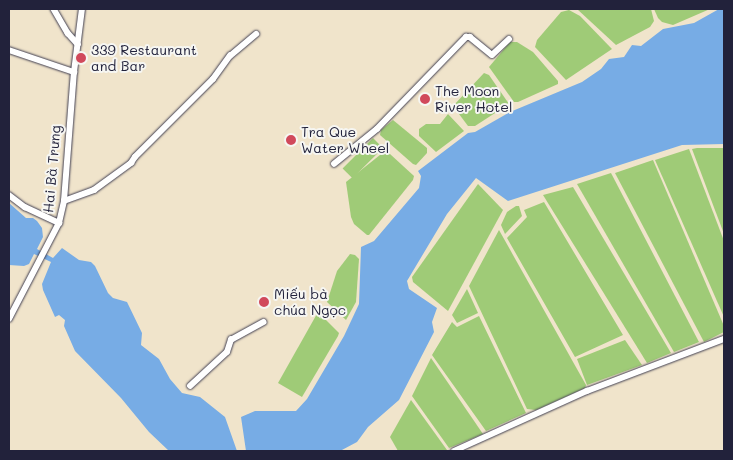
<!DOCTYPE html>
<html>
<head>
<meta charset="utf-8">
<style>
	body { margin:0 }
	#map { position:relative; width:733px; height:460px; overflow:hidden; background:#f0e4cb; font-family:Mali,sans-serif }
	div>[style] { position:absolute }
	.green>* { inset:0; background:#9fcb77; transform-origin:0 0 }
	.water>* { inset:0; background:#77ace5 }
	.roads { filter:drop-shadow(0 0 1px #413f51) drop-shadow(0 0 1px #413f51) }
	.minor>* { height:5.5px; margin:-2.75px; padding:0 2.75px; transform-origin:2.75px; border-radius:2.75px; background:#fff }
	.dots>* { width:14px; height:14px; translate:-50% -50%; box-sizing:border-box; border:2px solid #f6f6f2; border-radius:50% }
	span { translate:-50% -50%; white-space:nowrap; text-align:center; line-height:1.15; -webkit-text-stroke:4px #f6f6f2; paint-order:stroke }
	.poi-label { font-size:14px; color:#22223b }
	.left { translate:0 -50%; text-align:left }
	.street-label { font-size:14px; color:#22223b }
	.frame { position:absolute; inset:0; border:10px solid #22223b; pointer-events:none }
</style>
</head>
<body>
<div id="map">
	<div class="green">
		<i style="clip-path:polygon(577px 9px,651px 9px,654px 21px,650px 27px,616px 45px)"></i>
		<i style="clip-path:polygon(654px 9px,710px 9px,673px 25px,662px 22px,658px 18px)"></i>
		<i style="clip-path:polygon(569px 10px,580px 16px,612px 49px,566px 80px,535px 47px,537px 40px,561px 12px)"></i>
		<i style="clip-path:polygon(510px 42px,517px 42px,533px 52px,558px 81px,558px 84px,518px 102px,514px 102px,489px 67px)"></i>
		<i style="clip-path:polygon(484px 73px,489px 75px,509px 104px,475px 126px,468px 126px,453px 106px)"></i>
		<i style="clip-path:polygon(448px 114px,464px 131px,436px 152px,419px 136px,419px 129px,426px 124px,440px 124px)"></i>
		<i style="clip-path:polygon(393px 120px,427px 148px,427px 153px,416px 165px,413px 164px,380px 135px,381px 130px)"></i>
		<i style="left:373px;top:138px;width:14px;height:43px;rotate:45deg"></i>
		<i style="clip-path:polygon(697px 148px,723px 148px,724px 234px,692px 149px)"></i>
		<i style="clip-path:polygon(689px 149px,724px 241px,724px 317px,655px 160px)"></i>
		<i style="clip-path:polygon(385px 151px,390px 154px,414px 176px,413px 180px,369px 235px,367px 235px,354px 224px,351px 217px,346px 182px)"></i>
		<i style="clip-path:polygon(653px 160px,724px 326px,724px 332px,704px 342px,615px 173px)"></i>
		<i style="clip-path:polygon(611px 173px,699px 342px,674px 352px,577px 184px)"></i>
		<i style="clip-path:polygon(478px 184px,503px 210px,448px 311px,413px 282px,412px 277px)"></i>
		<i style="clip-path:polygon(573px 187px,671px 353px,647px 363px,543px 195px)"></i>
		<i style="clip-path:polygon(544px 202px,623px 335px,575px 357px,507px 238px,527px 217px,524px 210px)"></i>
		<i style="clip-path:polygon(516px 206px,519px 206px,522px 216px,505px 234px,501px 225px,507px 212px)"></i>
		<i style="clip-path:polygon(499px 230px,586px 385px,585px 388px,536px 410px,527px 409px,469px 286px)"></i>
		<i style="clip-path:polygon(350px 254px,355px 255px,359px 259px,356px 302px,346px 320px,327px 302px,337px 271px)"></i>
		<i style="clip-path:polygon(467px 289px,478px 313px,457px 323px,452px 315px)"></i>
		<i style="clip-path:polygon(318px 312px,339px 333px,338px 336px,302px 397px,278px 383px)"></i>
		<i style="clip-path:polygon(479px 316px,526px 413px,486px 431px,432px 355px,452px 322px,457px 327px)"></i>
		<i style="clip-path:polygon(625px 340px,642px 365px,587px 385px,577px 359px)"></i>
		<i style="clip-path:polygon(431px 358px,483px 434px,449px 448px,412px 396px)"></i>
		<i style="clip-path:polygon(411px 400px,447px 450px,398px 451px,390px 437px)"></i>
	</div>
	<div class="water">
		<i style="clip-path:polygon(719px 9px,724px 9px,724px 144px,682px 145px,508px 201px,476px 178px,447px 214px,407px 281px,409px 289px,437px 308px,432px 322px,434px 332px,399px 400px,368px 427px,357px 442px,340px 451px,246px 451px,241px 417px,255px 411px,296px 411px,307px 399px,344px 336px,359px 304px,361px 247px,374px 241px,419px 188px,421px 176px,418px 171px,468px 133px,475px 132px,510px 112px,582px 82px,601px 69px,609px 59px,624px 57px,632px 45px,641px 46px,663px 29px,694px 23px)"></i>
		<i style="clip-path:polygon(9px 203px,26px 218px,33px 218px,37px 221px,42px 228px,43px 237px,37px 249px,53px 258px,62px 248px,79px 260px,91px 262px,95px 266px,108px 293px,113px 298px,127px 302px,142px 333px,141px 345px,159px 359px,170px 379px,182px 393px,200px 397px,225px 417px,237px 451px,169px 451px,149px 432px,121px 398px,75px 351px,64px 326px,65px 320px,59px 315px,55px 317px,43px 290px,42px 284px,51px 262px,34px 254px,29px 264px,24px 266px,9px 265px)"></i>
	</div>
	<div class="roads">
		<div class="minor">
			<i style="left:54px;top:9px;width:28px;rotate:60deg"></i>
			<i style="left:68px;top:33px;width:15px;rotate:48deg"></i>
			<i style="left:9px;top:50px;width:69px;rotate:18.7deg"></i>
			<i style="left:334px;top:164px;width:55px;rotate:-39.1deg"></i>
			<i style="left:377px;top:129px;width:128px;rotate:-45.9deg"></i>
			<i style="left:466px;top:37px;width:4px"></i>
			<i style="left:470px;top:37px;width:28px;rotate:39deg"></i>
			<i style="left:492px;top:55px;width:23px;rotate:-43deg"></i>
			<i style="left:9px;top:195px;width:20px;rotate:37deg"></i>
			<i style="left:25px;top:207px;width:38px;rotate:25deg"></i>
			<i style="left:64px;top:201px;width:32px;rotate:-20deg"></i>
			<i style="left:94px;top:190px;width:46px;rotate:-36.1deg"></i>
			<i style="left:131px;top:163px;width:7px;rotate:-56deg"></i>
			<i style="left:135px;top:157px;width:110px;rotate:-45deg"></i>
			<i style="left:213px;top:79px;width:29px;rotate:-54deg"></i>
			<i style="left:230px;top:56px;width:34px;rotate:-40deg"></i>
			<i style="left:9px;top:319px;width:108px;rotate:-62.5deg"></i>
			<i style="left:59px;top:223px;width:23px;rotate:-77deg"></i>
			<i style="left:64px;top:201px;width:129px;rotate:-85.6deg"></i>
			<i style="left:74px;top:72px;width:64px;rotate:-82.8deg"></i>
			<i style="left:190px;top:386px;width:50px;rotate:-42.6deg"></i>
			<i style="left:227px;top:352px;width:13px;rotate:-72deg"></i>
			<i style="left:231px;top:340px;width:37px;rotate:-29deg"></i>
			<i style="left:454px;top:451px;width:146px;rotate:-24.3deg"></i>
			<i style="left:587px;top:391px;width:147px;rotate:-20.8deg"></i>
		</div>
	</div>
	<div class="dots">
		<i style="left:81px;top:58px;background:#d1495b"></i>
		<i style="left:425px;top:99px;background:#d1495b"></i>
		<i style="left:291px;top:140px;background:#d1495b"></i>
		<i style="left:264px;top:302px;background:#d1495b"></i>
	</div>
	<div class="poi-label">
		<span class="left" style="left:91px;top:58px">339 Restaurant<br>and Bar</span>
		<span class="left" style="left:435px;top:99px">The Moon<br>River Hotel</span>
		<span class="left" style="left:301px;top:140px">Tra Que<br>Water Wheel</span>
		<span class="left" style="left:274px;top:302px">Miếu bà<br>chúa Ngọc</span>
	</div>
	<div class="street-label">
		<span style="left:52px;top:169px;rotate:-85deg">Hai Bà Trưng</span>
	</div>
	<div class="frame"></div>
</div>
</body>
</html>
